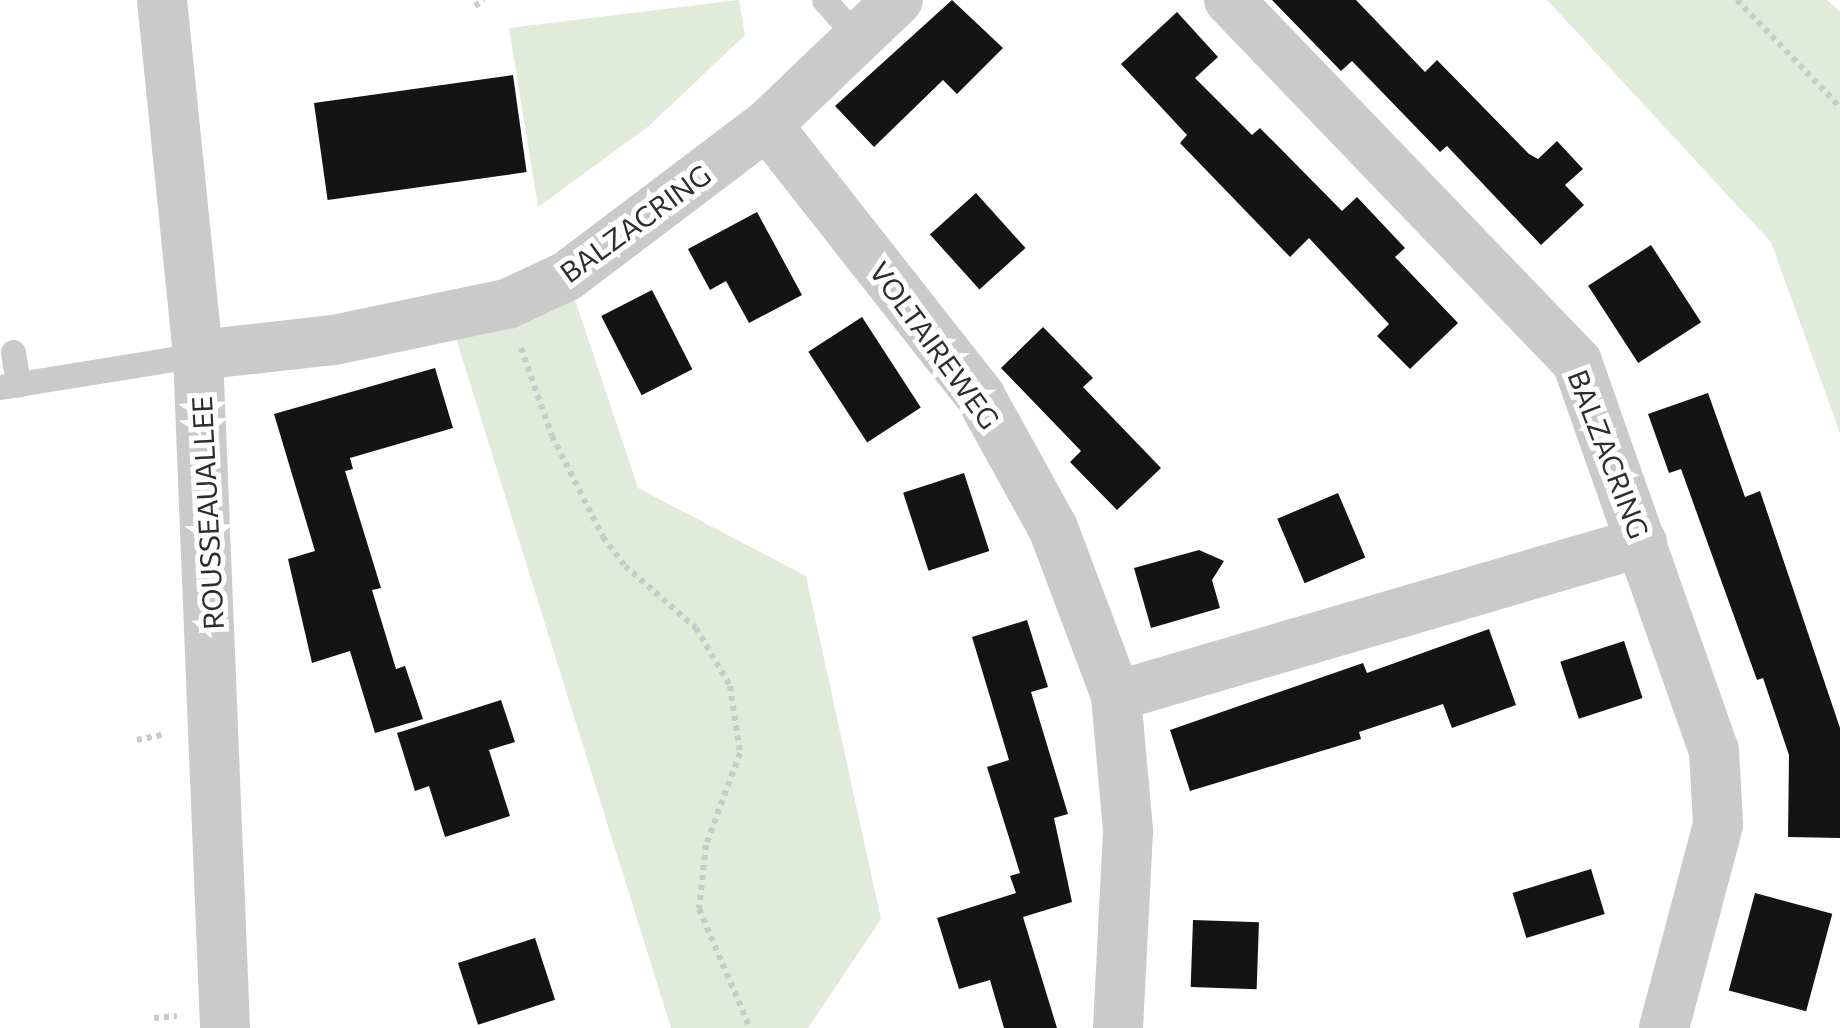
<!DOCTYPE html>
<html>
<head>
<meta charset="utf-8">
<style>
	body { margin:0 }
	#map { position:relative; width:1840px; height:1028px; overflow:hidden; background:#fff; font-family:Commissioner,sans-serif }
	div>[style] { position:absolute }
	.green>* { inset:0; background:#e1ebd9 }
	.building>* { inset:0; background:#141414; transform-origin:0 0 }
	.path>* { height:6px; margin-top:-3px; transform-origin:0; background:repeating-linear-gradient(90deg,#cacaca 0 5px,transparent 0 10px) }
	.lane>* { height:25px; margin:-12.5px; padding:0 12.5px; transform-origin:12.5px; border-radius:12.5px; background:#cacaca }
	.street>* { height:50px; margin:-25px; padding:0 25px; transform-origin:25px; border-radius:25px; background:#cacaca }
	span { translate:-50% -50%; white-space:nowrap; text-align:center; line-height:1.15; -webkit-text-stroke:10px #fff; paint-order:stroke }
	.street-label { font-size:28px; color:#2d2d2d }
</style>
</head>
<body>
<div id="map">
	<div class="green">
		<i style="clip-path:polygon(739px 0,745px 35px,649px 126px,538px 207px,509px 28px)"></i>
		<i style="clip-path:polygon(1547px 0,1827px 0,1840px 12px,1840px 433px,1771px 242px)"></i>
		<i style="clip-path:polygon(567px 276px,638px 488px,806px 576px,881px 919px,808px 1028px,671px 1028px,455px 335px)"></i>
	</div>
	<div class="building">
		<i style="clip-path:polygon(952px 0,1003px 48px,957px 94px,943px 80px,874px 147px,835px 106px)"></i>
		<i style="clip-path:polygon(1272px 0,1356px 0,1425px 72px,1437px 60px,1529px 154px,1538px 159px,1557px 141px,1583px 169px,1565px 185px,1584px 205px,1541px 245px,1447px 146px,1440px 152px,1352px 61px,1341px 71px)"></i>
		<i style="clip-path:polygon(1177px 12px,1218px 57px,1195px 78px,1252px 135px,1260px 128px,1342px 211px,1357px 197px,1405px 248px,1395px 257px,1458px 323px,1410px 369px,1377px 336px,1389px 324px,1309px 238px,1290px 257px,1180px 143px,1187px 135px,1121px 64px)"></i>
		<i style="left:513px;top:75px;width:98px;height:201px;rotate:82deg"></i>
		<i style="left:976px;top:193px;width:74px;height:62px;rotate:48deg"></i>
		<i style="clip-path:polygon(757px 212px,802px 295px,749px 323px,726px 281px,710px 290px,688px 249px)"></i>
		<i style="left:1651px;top:245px;width:92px;height:75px;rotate:57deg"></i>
		<i style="left:652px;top:290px;width:89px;height:57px;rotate:63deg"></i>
		<i style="left:862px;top:317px;width:108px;height:64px;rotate:57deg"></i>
		<i style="clip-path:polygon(1043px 327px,1093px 378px,1083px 387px,1161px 468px,1117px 510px,1070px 462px,1081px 451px,1001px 368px)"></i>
		<i style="clip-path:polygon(435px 368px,453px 428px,350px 458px,353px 469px,345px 471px,381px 588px,372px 590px,396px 669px,405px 666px,423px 719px,375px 733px,350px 651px,312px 663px,288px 559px,315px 551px,274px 414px)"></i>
		<i style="clip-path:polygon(1708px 393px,1745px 497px,1760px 491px,1840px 728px,1840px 838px,1788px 837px,1789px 755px,1763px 678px,1757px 680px,1681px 469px,1669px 473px,1648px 414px)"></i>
		<i style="left:964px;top:473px;width:82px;height:64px;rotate:72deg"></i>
		<i style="left:1338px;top:493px;width:70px;height:66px;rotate:67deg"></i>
		<i style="clip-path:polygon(1199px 550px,1224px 561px,1212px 580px,1220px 608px,1151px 628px,1134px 568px)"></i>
		<i style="clip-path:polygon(1027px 620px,1048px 687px,1031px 692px,1068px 814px,1054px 818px,1072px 902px,1023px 917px,1057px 1028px,1004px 1028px,990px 980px,959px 989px,937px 918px,1016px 893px,1010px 876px,1020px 873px,987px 767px,1009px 760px,972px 637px)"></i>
		<i style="clip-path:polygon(1489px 629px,1516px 705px,1452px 728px,1443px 704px,1359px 732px,1361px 739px,1190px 791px,1170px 730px,1363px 663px,1367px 673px)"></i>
		<i style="left:1624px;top:641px;width:60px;height:67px;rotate:72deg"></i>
		<i style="clip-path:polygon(501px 700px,515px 742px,489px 750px,510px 816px,445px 837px,429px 786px,415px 791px,397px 733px)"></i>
		<i style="left:1591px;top:869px;width:47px;height:82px;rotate:73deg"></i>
		<i style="left:1755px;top:893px;width:80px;height:101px;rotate:15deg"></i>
		<i style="left:1193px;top:920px;width:66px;height:67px;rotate:2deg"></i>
		<i style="left:535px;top:938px;width:65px;height:81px;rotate:72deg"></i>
	</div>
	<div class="path">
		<i style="left:1737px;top:0;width:149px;rotate:46.1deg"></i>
		<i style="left:475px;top:6px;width:11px;rotate:-34deg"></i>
		<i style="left:521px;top:348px;width:93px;rotate:70.6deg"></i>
		<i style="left:552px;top:436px;width:113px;rotate:63.2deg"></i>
		<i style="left:603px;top:537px;width:36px;rotate:53deg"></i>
		<i style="left:625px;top:566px;width:94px;rotate:41.1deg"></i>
		<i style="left:696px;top:628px;width:67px;rotate:59.6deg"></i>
		<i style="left:730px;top:686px;width:68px;rotate:81.5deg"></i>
		<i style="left:740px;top:753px;width:98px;rotate:110.3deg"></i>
		<i style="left:706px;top:845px;width:64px;rotate:96.2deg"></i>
		<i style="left:699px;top:909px;width:129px;rotate:66.8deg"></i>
		<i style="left:137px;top:740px;width:29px;rotate:-12deg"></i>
		<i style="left:154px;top:1018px;width:23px;rotate:-5deg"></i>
	</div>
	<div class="lane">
		<i style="left:824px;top:0;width:51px;rotate:48.2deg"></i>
		<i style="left:13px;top:352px;width:33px;rotate:81deg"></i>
		<i style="left:0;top:387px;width:201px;rotate:-9.2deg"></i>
	</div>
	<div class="street">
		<i style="left:162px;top:0;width:357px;rotate:84.2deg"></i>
		<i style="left:198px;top:355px;width:674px;rotate:87.7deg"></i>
		<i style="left:1229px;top:0;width:502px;rotate:46.13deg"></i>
		<i style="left:1577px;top:362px;width:411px;rotate:70.6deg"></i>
		<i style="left:1714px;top:750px;width:75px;rotate:86.9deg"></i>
		<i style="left:1718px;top:825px;width:210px;rotate:104.9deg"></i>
		<i style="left:767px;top:125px;width:345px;rotate:51.8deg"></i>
		<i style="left:980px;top:396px;width:151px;rotate:61.1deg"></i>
		<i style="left:1053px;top:528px;width:179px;rotate:69.4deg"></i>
		<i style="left:1116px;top:696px;width:136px;rotate:84.9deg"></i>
		<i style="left:1128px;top:831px;width:197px;rotate:92.9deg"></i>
		<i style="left:198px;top:355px;width:137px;rotate:-6.3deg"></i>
		<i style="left:334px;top:340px;width:177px;rotate:-11.8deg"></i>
		<i style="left:507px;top:304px;width:66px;rotate:-25deg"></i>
		<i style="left:567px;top:276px;width:251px;rotate:-37.1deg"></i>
		<i style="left:767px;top:125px;width:181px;rotate:-43.7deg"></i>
		<i style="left:1116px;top:696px;width:548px;rotate:-16.32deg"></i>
	</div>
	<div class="street-label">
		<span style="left:635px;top:223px;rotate:-36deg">BALZACRING</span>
		<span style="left:935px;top:345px;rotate:54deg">VOLTAIREWEG</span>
		<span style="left:1609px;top:454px;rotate:69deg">BALZACRING</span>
		<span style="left:207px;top:513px;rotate:-93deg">ROUSSEAUALLEE</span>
	</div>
</div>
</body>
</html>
